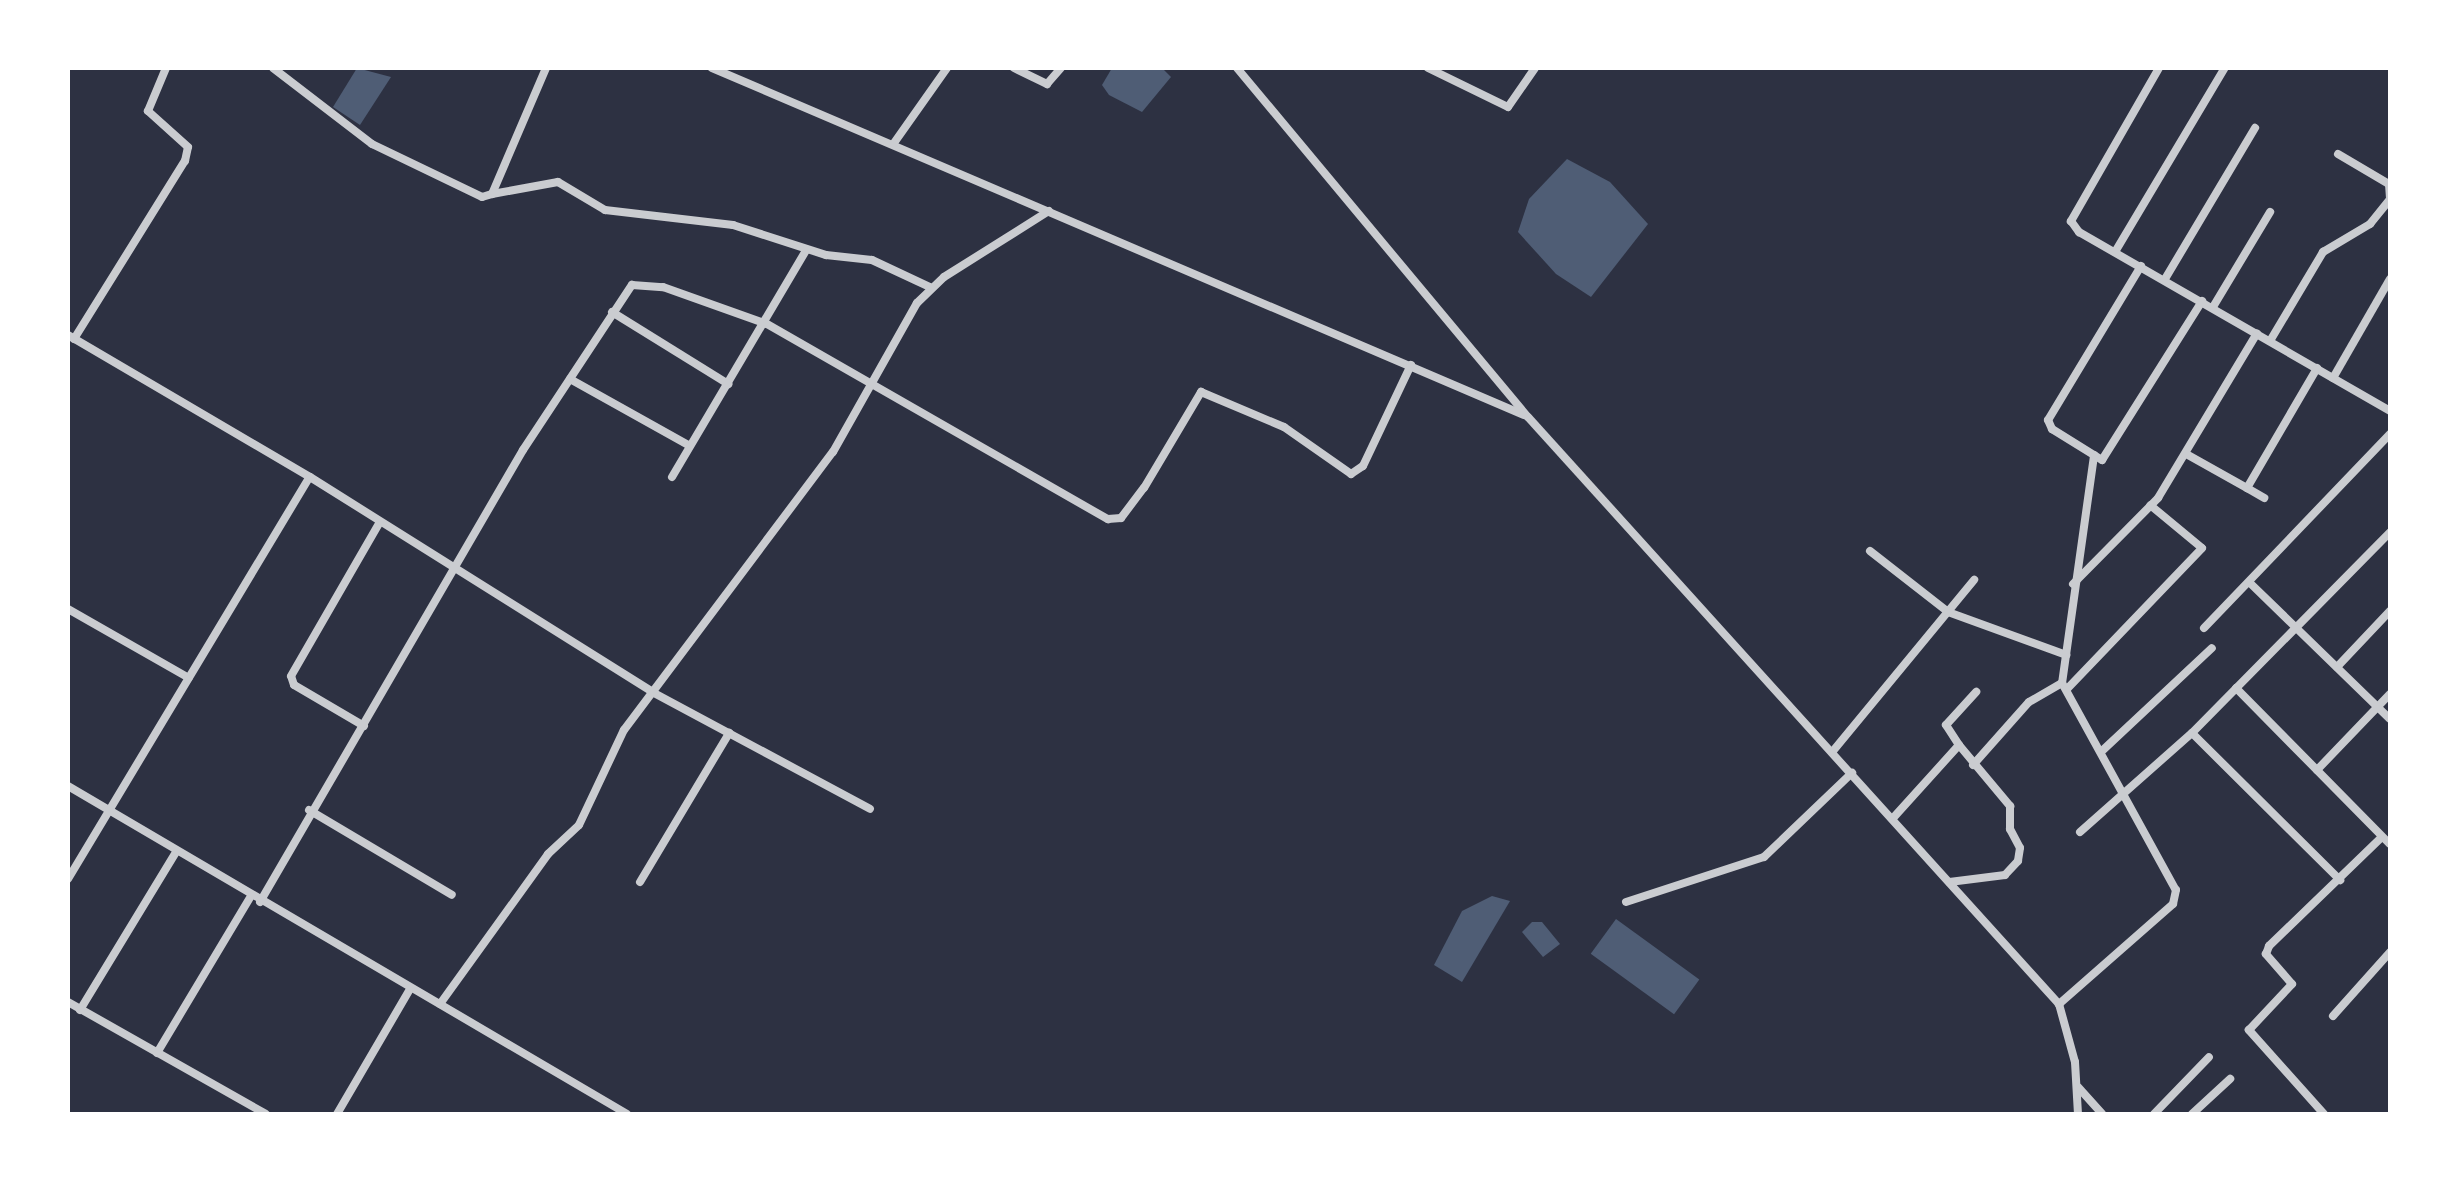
<!DOCTYPE html>
<html>
<head>
<meta charset="utf-8">
<style>
	body { margin:0 }
	#map { position:relative; width:2458px; height:1182px; overflow:hidden; background:#2d3142; font-family:"Crimson Pro",serif }
	div>[style] { position:absolute }
	.water>* { inset:0; background:#4f5d75; transform-origin:0 0 }
	.minor>* { height:8px; margin:-4px; padding:0 4px; transform-origin:4px; border-radius:4px; background:#caccd0 }
	span { translate:-50% -50%; white-space:nowrap; text-align:center; line-height:1.15; -webkit-text-stroke:10px #fff; paint-order:stroke }
	.frame { position:absolute; inset:0; border:70px solid #fff; pointer-events:none }
</style>
</head>
<body>
<div id="map">
	<div class="water">
		<i style="clip-path:polygon(357px 68px,391px 77px,360px 125px,333px 107px)"></i>
		<i style="clip-path:polygon(1112px 68px,1162px 68px,1171px 77px,1142px 112px,1109px 95px,1102px 85px)"></i>
		<i style="clip-path:polygon(1567px 159px,1610px 182px,1648px 224px,1591px 297px,1556px 274px,1518px 232px,1529px 199px)"></i>
		<i style="clip-path:polygon(1492px 896px,1510px 901px,1462px 982px,1434px 965px,1462px 911px)"></i>
		<i style="left:1616px;top:919px;width:103px;height:43px;rotate:36deg"></i>
		<i style="clip-path:polygon(1532px 922px,1542px 922px,1560px 944px,1543px 957px,1522px 932px)"></i>
	</div>
	<div class="minor">
		<i style="left:273px;top:68px;width:125px;rotate:37.5deg"></i>
		<i style="left:372px;top:144px;width:122px;rotate:25.7deg"></i>
		<i style="left:482px;top:197px;width:10px;rotate:-17deg"></i>
		<i style="left:492px;top:194px;width:137px;rotate:-66.8deg"></i>
		<i style="left:712px;top:68px;width:883px;rotate:23.14deg"></i>
		<i style="left:1014px;top:68px;width:37px;rotate:26deg"></i>
		<i style="left:1047px;top:84px;width:21px;rotate:-49deg"></i>
		<i style="left:1237px;top:68px;width:454px;rotate:50.2deg"></i>
		<i style="left:1528px;top:417px;width:792px;rotate:47.87deg"></i>
		<i style="left:2059px;top:1004px;width:60px;rotate:74.6deg"></i>
		<i style="left:2075px;top:1062px;width:52px;rotate:86.7deg"></i>
		<i style="left:1428px;top:68px;width:89px;rotate:26deg"></i>
		<i style="left:1508px;top:107px;width:47px;rotate:-55.3deg"></i>
		<i style="left:2159px;top:68px;width:177px;rotate:119.9deg"></i>
		<i style="left:2071px;top:221px;width:14px;rotate:54deg"></i>
		<i style="left:2079px;top:232px;width:359px;rotate:29.9deg"></i>
		<i style="left:894px;top:143px;width:92px;rotate:-54.8deg"></i>
		<i style="left:2338px;top:154px;width:59px;rotate:30.5deg"></i>
		<i style="left:2389px;top:184px;width:15px;rotate:86deg"></i>
		<i style="left:492px;top:194px;width:67px;rotate:-10.3deg"></i>
		<i style="left:558px;top:182px;width:55px;rotate:30.8deg"></i>
		<i style="left:605px;top:210px;width:129px;rotate:6.7deg"></i>
		<i style="left:733px;top:225px;width:98px;rotate:17.9deg"></i>
		<i style="left:826px;top:255px;width:46px;rotate:6.2deg"></i>
		<i style="left:872px;top:260px;width:64px;rotate:25deg"></i>
		<i style="left:2115px;top:252px;width:213px;rotate:-59.2deg"></i>
		<i style="left:2141px;top:266px;width:180px;rotate:121.1deg"></i>
		<i style="left:2048px;top:420px;width:10px;rotate:66deg"></i>
		<i style="left:2052px;top:429px;width:59px;rotate:31.8deg"></i>
		<i style="left:2102px;top:460px;width:188px;rotate:-57.8deg"></i>
		<i style="left:2165px;top:279px;width:176px;rotate:-59.2deg"></i>
		<i style="left:2213px;top:307px;width:111px;rotate:-59deg"></i>
		<i style="left:612px;top:312px;width:137px;rotate:31.8deg"></i>
		<i style="left:68px;top:335px;width:281px;rotate:30.4deg"></i>
		<i style="left:310px;top:477px;width:406px;rotate:32.1deg"></i>
		<i style="left:654px;top:693px;width:245px;rotate:28.2deg"></i>
		<i style="left:74px;top:339px;width:210px;rotate:-58.1deg"></i>
		<i style="left:185px;top:161px;width:14px;rotate:-78deg"></i>
		<i style="left:188px;top:147px;width:54px;rotate:-138deg"></i>
		<i style="left:148px;top:111px;width:47px;rotate:-67.3deg"></i>
		<i style="left:2270px;top:341px;width:104px;rotate:-59.2deg"></i>
		<i style="left:2323px;top:252px;width:55px;rotate:-30.8deg"></i>
		<i style="left:2370px;top:224px;width:32px;rotate:-51deg"></i>
		<i style="left:2333px;top:378px;width:114px;rotate:-60.1deg"></i>
		<i style="left:570px;top:379px;width:137px;rotate:29.2deg"></i>
		<i style="left:2188px;top:455px;width:68px;rotate:29.2deg"></i>
		<i style="left:2247px;top:488px;width:139px;rotate:-59.7deg"></i>
		<i style="left:672px;top:477px;width:264px;rotate:-59.4deg"></i>
		<i style="left:2247px;top:488px;width:20px;rotate:30deg"></i>
		<i style="left:1870px;top:551px;width:99px;rotate:38deg"></i>
		<i style="left:1948px;top:612px;width:126px;rotate:20deg"></i>
		<i style="left:2066px;top:655px;width:28px;rotate:98deg"></i>
		<i style="left:2062px;top:683px;width:236px;rotate:61.2deg"></i>
		<i style="left:2176px;top:890px;width:14px;rotate:102deg"></i>
		<i style="left:2173px;top:904px;width:152px;rotate:138.7deg"></i>
		<i style="left:2250px;top:583px;width:195px;rotate:44.2deg"></i>
		<i style="left:2073px;top:584px;width:121px;rotate:-45.3deg"></i>
		<i style="left:2158px;top:498px;width:192px;rotate:-59deg"></i>
		<i style="left:68px;top:609px;width:139px;rotate:29.7deg"></i>
		<i style="left:2204px;top:628px;width:269px;rotate:-46.2deg"></i>
		<i style="left:2066px;top:655px;width:202px;rotate:-82deg"></i>
		<i style="left:2337px;top:667px;width:77px;rotate:-46.6deg"></i>
		<i style="left:2236px;top:688px;width:219px;rotate:45.4deg"></i>
		<i style="left:2067px;top:689px;width:195px;rotate:-46.2deg"></i>
		<i style="left:2202px;top:548px;width:67px;rotate:-140.4deg"></i>
		<i style="left:364px;top:726px;width:81px;rotate:-149.6deg"></i>
		<i style="left:294px;top:685px;width:9px;rotate:-108deg"></i>
		<i style="left:291px;top:676px;width:178px;rotate:-60deg"></i>
		<i style="left:2192px;top:733px;width:209px;rotate:44.8deg"></i>
		<i style="left:1959px;top:745px;width:24px;rotate:-123deg"></i>
		<i style="left:1946px;top:725px;width:45px;rotate:-47.7deg"></i>
		<i style="left:2103px;top:750px;width:149px;rotate:-43.1deg"></i>
		<i style="left:1833px;top:751px;width:222px;rotate:-50.5deg"></i>
		<i style="left:1973px;top:765px;width:84px;rotate:-48.4deg"></i>
		<i style="left:2029px;top:702px;width:38px;rotate:-30deg"></i>
		<i style="left:2317px;top:770px;width:105px;rotate:-46.2deg"></i>
		<i style="left:68px;top:786px;width:648px;rotate:30.4deg"></i>
		<i style="left:309px;top:810px;width:166px;rotate:30.7deg"></i>
		<i style="left:1894px;top:817px;width:97px;rotate:-47.9deg"></i>
		<i style="left:1959px;top:745px;width:80px;rotate:50.1deg"></i>
		<i style="left:2010px;top:806px;width:23px;rotate:90deg"></i>
		<i style="left:2010px;top:829px;width:21px;rotate:62deg"></i>
		<i style="left:2020px;top:848px;width:13px;rotate:99deg"></i>
		<i style="left:2018px;top:861px;width:19px;rotate:133deg"></i>
		<i style="left:2005px;top:875px;width:56px;rotate:172.9deg"></i>
		<i style="left:2080px;top:832px;width:149px;rotate:-41.5deg"></i>
		<i style="left:2192px;top:733px;width:282px;rotate:-45.4deg"></i>
		<i style="left:68px;top:879px;width:469px;rotate:-59deg"></i>
		<i style="left:640px;top:882px;width:174px;rotate:-59.1deg"></i>
		<i style="left:260px;top:902px;width:523px;rotate:-59.81deg"></i>
		<i style="left:523px;top:450px;width:198px;rotate:-56.6deg"></i>
		<i style="left:632px;top:285px;width:31px;rotate:4deg"></i>
		<i style="left:663px;top:287px;width:110px;rotate:19.6deg"></i>
		<i style="left:767px;top:324px;width:393px;rotate:29.8deg"></i>
		<i style="left:1108px;top:519px;width:13px;rotate:-4deg"></i>
		<i style="left:1121px;top:518px;width:38px;rotate:-53deg"></i>
		<i style="left:1144px;top:488px;width:112px;rotate:-59.3deg"></i>
		<i style="left:1201px;top:392px;width:90px;rotate:22.9deg"></i>
		<i style="left:1284px;top:427px;width:82px;rotate:35deg"></i>
		<i style="left:1351px;top:474px;width:14px;rotate:-34deg"></i>
		<i style="left:1363px;top:466px;width:112px;rotate:-64.6deg"></i>
		<i style="left:1626px;top:902px;width:145px;rotate:-18.1deg"></i>
		<i style="left:1764px;top:857px;width:122px;rotate:-43.7deg"></i>
		<i style="left:68px;top:1002px;width:227px;rotate:29.5deg"></i>
		<i style="left:440px;top:1004px;width:185px;rotate:-54.2deg"></i>
		<i style="left:548px;top:854px;width:42px;rotate:-43.1deg"></i>
		<i style="left:579px;top:825px;width:105px;rotate:-64.7deg"></i>
		<i style="left:624px;top:730px;width:348px;rotate:-53.1deg"></i>
		<i style="left:833px;top:452px;width:171px;rotate:-60.6deg"></i>
		<i style="left:917px;top:303px;width:37px;rotate:-44deg"></i>
		<i style="left:944px;top:277px;width:124px;rotate:-32.2deg"></i>
		<i style="left:80px;top:1010px;width:185px;rotate:-58.7deg"></i>
		<i style="left:2333px;top:1016px;width:86px;rotate:-48.3deg"></i>
		<i style="left:157px;top:1053px;width:183px;rotate:-59.1deg"></i>
		<i style="left:2078px;top:1087px;width:36px;rotate:48deg"></i>
		<i style="left:337px;top:1114px;width:145px;rotate:-59.7deg"></i>
		<i style="left:2154px;top:1114px;width:79px;rotate:-46deg"></i>
		<i style="left:2192px;top:1114px;width:52px;rotate:-42.6deg"></i>
		<i style="left:2324px;top:1114px;width:113px;rotate:-131.8deg"></i>
		<i style="left:2249px;top:1030px;width:63px;rotate:-46.9deg"></i>
		<i style="left:2292px;top:984px;width:40px;rotate:-131deg"></i>
		<i style="left:2266px;top:954px;width:9px;rotate:-69deg"></i>
		<i style="left:2269px;top:946px;width:156px;rotate:-44deg"></i>
	</div>
	<div class="frame"></div>
</div>
</body>
</html>
